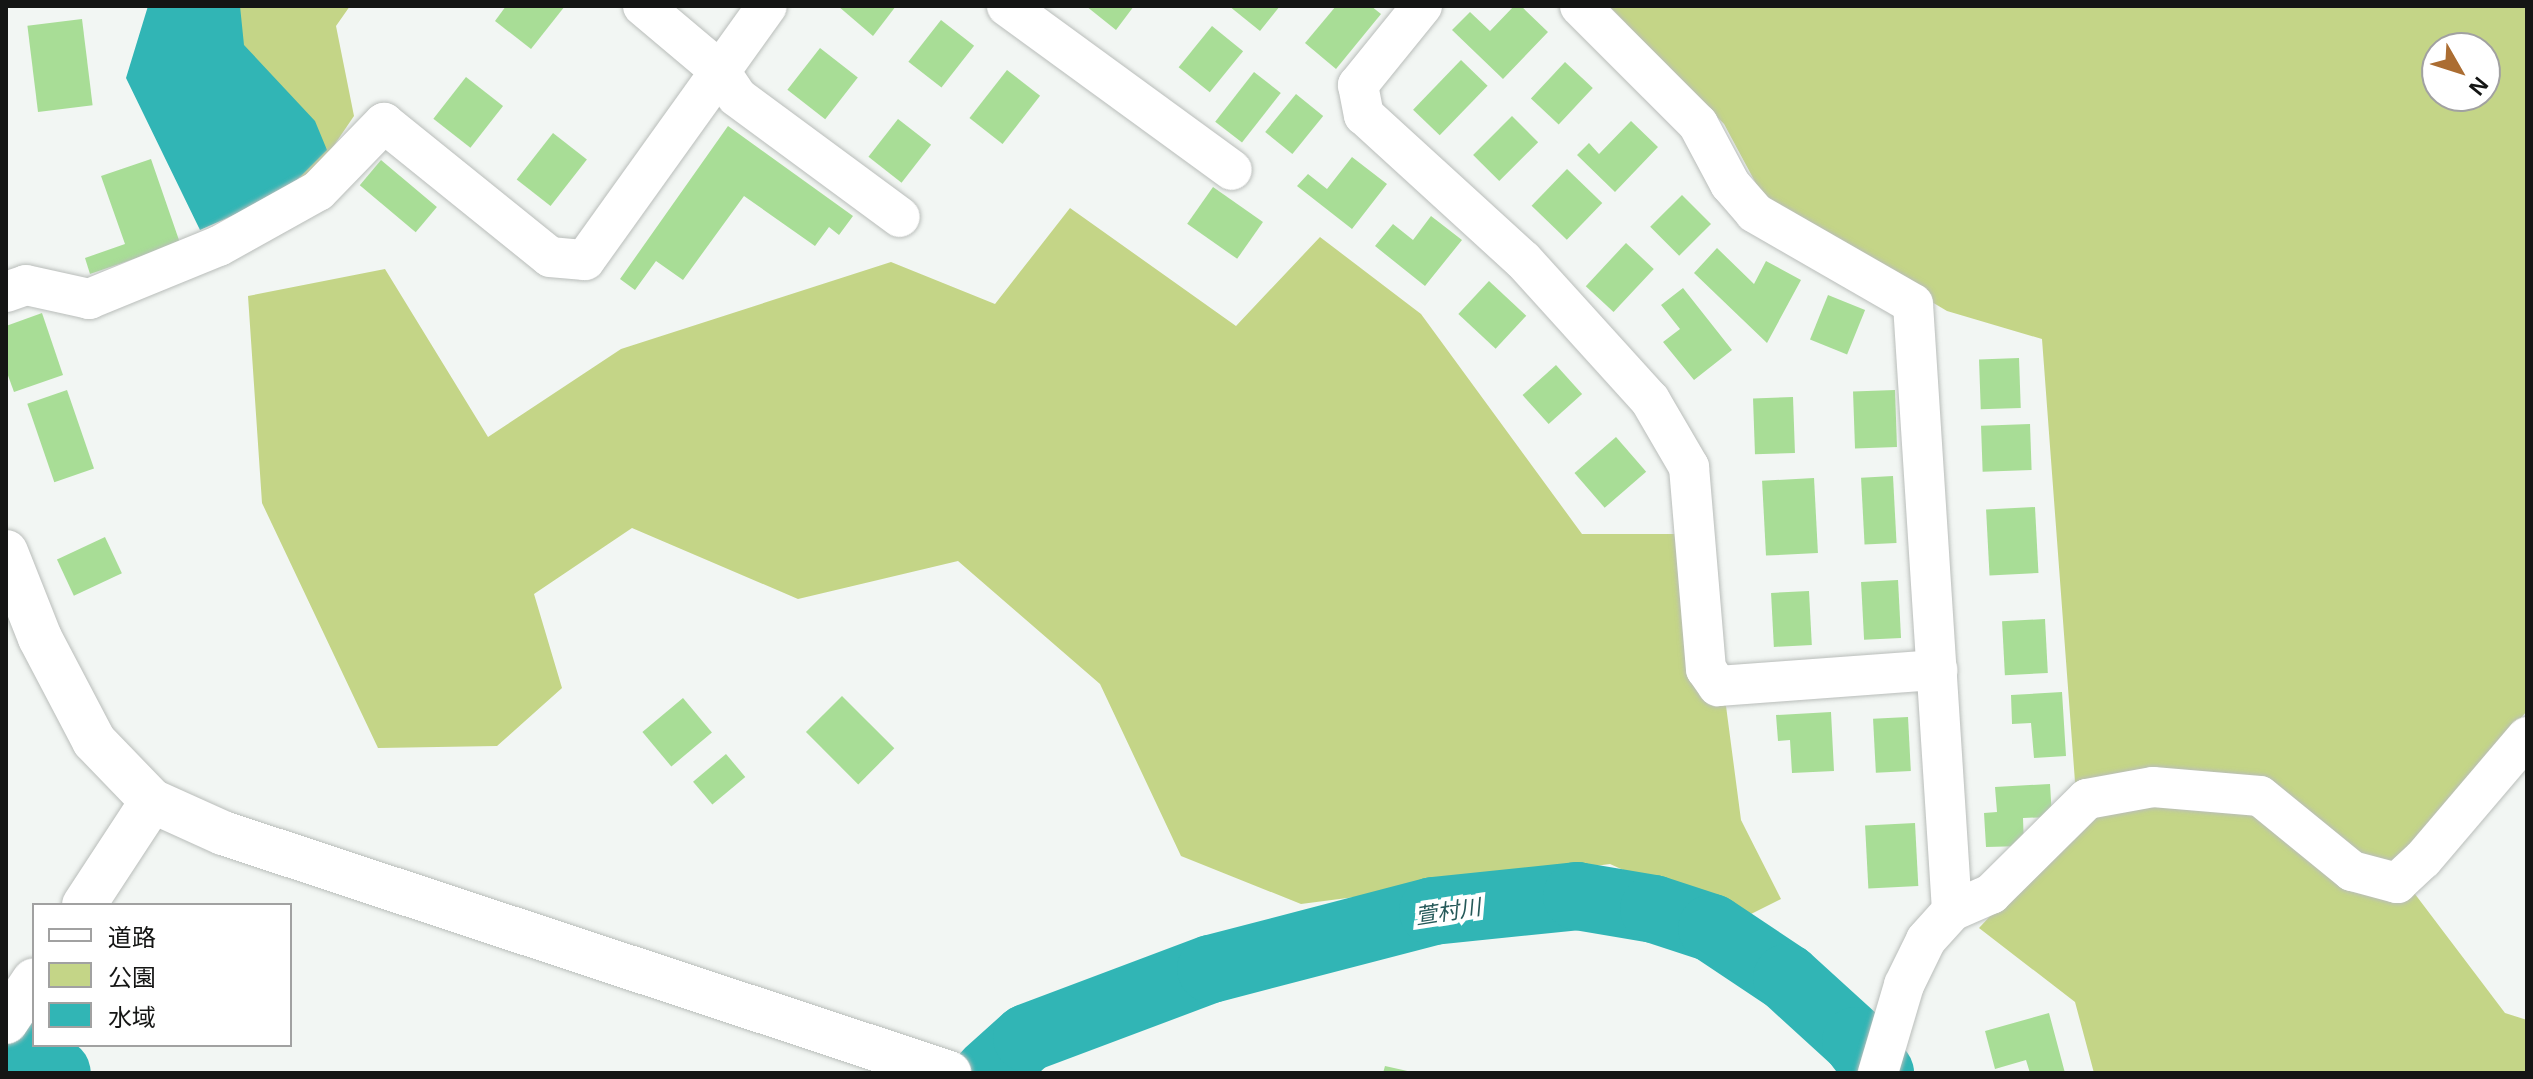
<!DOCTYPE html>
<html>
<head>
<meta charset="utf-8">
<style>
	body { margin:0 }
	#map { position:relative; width:2533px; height:1079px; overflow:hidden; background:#f2f6f3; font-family:Arial,"Noto Sans JP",sans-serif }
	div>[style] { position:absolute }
	.green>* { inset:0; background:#c4d587 }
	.water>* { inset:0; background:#31b5b5 }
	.river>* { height:68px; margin:-34px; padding:0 34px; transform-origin:34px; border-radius:34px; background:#31b5b5 }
	.building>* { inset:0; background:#a8dd96; transform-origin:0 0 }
	.roads { filter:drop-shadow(0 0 2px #b9bdba) drop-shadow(0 0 2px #b9bdba) }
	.minor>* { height:40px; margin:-20px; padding:0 20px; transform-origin:20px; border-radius:20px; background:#fff }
	.tertiary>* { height:44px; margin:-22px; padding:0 22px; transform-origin:22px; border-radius:22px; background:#fff }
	span { translate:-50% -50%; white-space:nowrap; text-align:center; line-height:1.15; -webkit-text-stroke:8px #fff; paint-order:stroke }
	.water-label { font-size:22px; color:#255959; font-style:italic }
	.frame { position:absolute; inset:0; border:8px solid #141514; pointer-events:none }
	.legend { position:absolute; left:32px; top:903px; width:260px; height:144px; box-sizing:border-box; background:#fff; border:2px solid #a1a1a1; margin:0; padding:10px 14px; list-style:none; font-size:24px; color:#141514 }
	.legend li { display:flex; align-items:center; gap:16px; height:40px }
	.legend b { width:40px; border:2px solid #a1a1a1 }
	.north { position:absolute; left:2421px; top:32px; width:80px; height:80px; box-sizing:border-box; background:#fff; border:2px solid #a1a1a1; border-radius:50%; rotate:129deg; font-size:22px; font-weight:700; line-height:32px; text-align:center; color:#141514 }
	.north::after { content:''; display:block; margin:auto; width:28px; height:36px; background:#ab6d32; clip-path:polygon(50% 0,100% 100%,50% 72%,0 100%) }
</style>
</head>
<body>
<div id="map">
	<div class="green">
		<i style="clip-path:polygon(209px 6px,350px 6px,336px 26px,354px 116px,305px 188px)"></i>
		<i style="clip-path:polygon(evenodd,1609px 6px,2527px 6px,2527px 711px,2393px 865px,2505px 1013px,2527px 1020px,2527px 1073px,2094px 1073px,2075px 1002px,1979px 928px,2078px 822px,2042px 339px,1947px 311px,1767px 204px,1724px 124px,1609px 6px,2437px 48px,2485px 48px,2485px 96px,2437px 96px,2437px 48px)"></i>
		<i style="clip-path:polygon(1070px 208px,1236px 326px,1320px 237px,1421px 314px,1582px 534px,1685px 534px,1696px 684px,1726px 706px,1741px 820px,1781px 899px,1737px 921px,1610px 864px,1301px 904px,1181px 856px,1100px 684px,958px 561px,798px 599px,632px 528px,534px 594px,562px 688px,497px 746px,378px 748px,262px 503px,248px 296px,385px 269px,488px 437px,621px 349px,891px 262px,995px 304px)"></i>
	</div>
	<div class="water">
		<i style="clip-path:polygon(148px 6px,240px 6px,244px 45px,315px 121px,327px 150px,284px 193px,200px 230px,126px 78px)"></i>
	</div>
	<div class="river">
		<i style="left:6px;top:1037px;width:62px;rotate:35.2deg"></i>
		<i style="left:988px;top:1073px;width:52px;rotate:-41.9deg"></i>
		<i style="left:1027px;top:1038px;width:197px;rotate:-20.6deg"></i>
		<i style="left:1211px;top:969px;width:229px;rotate:-14.6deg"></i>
		<i style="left:1433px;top:911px;width:145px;rotate:-5.9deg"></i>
		<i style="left:1577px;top:896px;width:78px;rotate:9.6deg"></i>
		<i style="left:1654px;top:909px;width:61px;rotate:18.1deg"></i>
		<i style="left:1712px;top:928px;width:90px;rotate:33.7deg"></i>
		<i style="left:1787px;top:978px;width:93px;rotate:42.4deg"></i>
		<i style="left:1856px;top:1041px;width:40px;rotate:53deg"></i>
	</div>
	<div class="building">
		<i style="clip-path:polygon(506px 6px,565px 6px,531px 49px,495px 21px)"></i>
		<i style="clip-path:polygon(838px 6px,896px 6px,873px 36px)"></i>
		<i style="clip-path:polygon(1086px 6px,1134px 6px,1116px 30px)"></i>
		<i style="clip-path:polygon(1229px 6px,1280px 6px,1260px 31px)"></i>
		<i style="clip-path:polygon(1336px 6px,1371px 6px,1381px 14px,1336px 69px,1305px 43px)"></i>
		<i style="clip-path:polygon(1514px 6px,1521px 6px,1548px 32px,1503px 79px,1452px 30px,1470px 12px,1490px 31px)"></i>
		<i style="left:82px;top:19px;width:87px;height:55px;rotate:83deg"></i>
		<i style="left:941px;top:20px;width:42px;height:53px;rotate:38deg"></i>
		<i style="left:1212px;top:26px;width:40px;height:53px;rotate:39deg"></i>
		<i style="left:820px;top:48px;width:48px;height:53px;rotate:38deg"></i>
		<i style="left:1461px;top:60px;width:37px;height:69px;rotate:44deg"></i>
		<i style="left:1565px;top:62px;width:38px;height:50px;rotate:43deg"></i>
		<i style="left:1007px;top:70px;width:42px;height:61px;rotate:38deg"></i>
		<i style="left:1254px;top:72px;width:34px;height:63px;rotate:38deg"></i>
		<i style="left:466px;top:77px;width:47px;height:53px;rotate:38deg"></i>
		<i style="left:1296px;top:94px;width:35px;height:49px;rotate:39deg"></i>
		<i style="left:1512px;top:116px;width:37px;height:55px;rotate:45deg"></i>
		<i style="left:898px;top:119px;width:42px;height:48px;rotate:38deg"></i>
		<i style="clip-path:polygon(1631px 121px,1658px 147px,1615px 192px,1577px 155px,1589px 143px,1599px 154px)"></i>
		<i style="clip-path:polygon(728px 126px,853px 216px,839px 235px,829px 227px,815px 246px,744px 196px,683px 280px,656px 261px,635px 290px,620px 279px)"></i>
		<i style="left:553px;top:133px;width:43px;height:59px;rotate:38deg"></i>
		<i style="clip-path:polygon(1352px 157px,1387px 184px,1352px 229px,1297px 186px,1308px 174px,1327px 189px)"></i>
		<i style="clip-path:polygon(151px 159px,180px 243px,90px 274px,85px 258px,125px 244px,101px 176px)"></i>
		<i style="left:381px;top:160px;width:73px;height:33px;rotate:40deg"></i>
		<i style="left:1567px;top:169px;width:49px;height:51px;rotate:44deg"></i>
		<i style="left:1213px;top:187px;width:61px;height:45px;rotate:35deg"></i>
		<i style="left:1682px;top:195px;width:41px;height:45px;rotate:45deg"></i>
		<i style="clip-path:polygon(1431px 216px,1462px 240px,1425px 286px,1375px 246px,1393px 224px,1413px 240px)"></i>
		<i style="left:1626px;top:243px;width:38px;height:59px;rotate:43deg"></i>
		<i style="clip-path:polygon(1717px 248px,1754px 284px,1766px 261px,1801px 280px,1767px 343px,1694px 273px)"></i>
		<i style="left:1489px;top:281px;width:51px;height:45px;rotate:43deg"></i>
		<i style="clip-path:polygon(1683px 288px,1732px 350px,1694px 380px,1663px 342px,1680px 329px,1661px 305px)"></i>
		<i style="left:1828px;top:295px;width:40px;height:48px;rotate:22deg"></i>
		<i style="clip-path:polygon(42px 313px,63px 375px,14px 392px,6px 370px,6px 326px)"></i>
		<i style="left:2019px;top:358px;width:50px;height:40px;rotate:88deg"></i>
		<i style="left:1556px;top:365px;width:39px;height:45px;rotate:48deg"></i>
		<i style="left:67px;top:390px;width:83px;height:42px;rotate:71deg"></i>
		<i style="left:1895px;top:390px;width:57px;height:42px;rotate:88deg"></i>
		<i style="left:1793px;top:397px;width:56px;height:40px;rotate:88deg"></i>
		<i style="left:2030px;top:424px;width:46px;height:49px;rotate:88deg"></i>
		<i style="left:1616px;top:437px;width:46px;height:55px;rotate:49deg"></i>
		<i style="left:1893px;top:476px;width:67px;height:32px;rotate:87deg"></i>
		<i style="left:1814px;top:478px;width:75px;height:52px;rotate:87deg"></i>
		<i style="left:2035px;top:507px;width:66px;height:49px;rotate:87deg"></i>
		<i style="left:105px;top:537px;width:40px;height:53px;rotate:65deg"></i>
		<i style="left:1898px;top:580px;width:58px;height:37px;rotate:87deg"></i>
		<i style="left:1809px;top:591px;width:54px;height:38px;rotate:87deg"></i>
		<i style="left:2045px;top:619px;width:54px;height:43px;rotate:87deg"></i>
		<i style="clip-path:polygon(2062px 692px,2066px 756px,2034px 758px,2031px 723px,2012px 724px,2011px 695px)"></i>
		<i style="left:842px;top:696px;width:74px;height:51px;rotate:45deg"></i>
		<i style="left:683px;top:698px;width:45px;height:53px;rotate:50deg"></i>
		<i style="clip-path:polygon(1831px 712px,1834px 771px,1792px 773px,1790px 740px,1778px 741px,1776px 715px)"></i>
		<i style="left:1908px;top:717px;width:54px;height:35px;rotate:87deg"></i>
		<i style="left:726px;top:754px;width:30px;height:43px;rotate:50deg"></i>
		<i style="clip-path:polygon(2050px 784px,2052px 817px,2023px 818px,2024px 846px,1986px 847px,1984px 813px,1997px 812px,1995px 787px)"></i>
		<i style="left:1915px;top:823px;width:63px;height:50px;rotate:87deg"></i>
		<i style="clip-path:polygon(2049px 1013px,2065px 1073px,2030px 1073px,2026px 1060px,1995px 1069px,1985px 1031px)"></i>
		<i style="clip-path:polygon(1385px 1066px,1412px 1072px,1412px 1073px,1383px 1073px)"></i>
	</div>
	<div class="roads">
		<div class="minor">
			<i style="left:643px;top:6px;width:99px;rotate:40.1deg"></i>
			<i style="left:719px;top:70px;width:32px;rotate:56deg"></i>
			<i style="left:737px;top:97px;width:202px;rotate:36.4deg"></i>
			<i style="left:1007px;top:6px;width:278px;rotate:36.1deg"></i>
			<i style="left:1422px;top:6px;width:102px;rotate:129deg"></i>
			<i style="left:1358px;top:85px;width:31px;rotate:79deg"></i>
			<i style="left:1364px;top:115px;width:215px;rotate:42.4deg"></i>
			<i style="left:1523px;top:260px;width:189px;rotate:47.8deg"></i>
			<i style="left:1650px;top:400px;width:78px;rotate:59.8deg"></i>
			<i style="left:1689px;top:467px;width:203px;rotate:85.2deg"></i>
			<i style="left:1706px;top:669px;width:21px;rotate:55deg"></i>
			<i style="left:1718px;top:686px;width:220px;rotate:-4.2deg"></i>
			<i style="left:1580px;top:6px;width:167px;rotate:45deg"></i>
			<i style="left:1698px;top:124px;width:68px;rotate:61.9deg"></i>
			<i style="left:1730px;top:184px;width:38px;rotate:49deg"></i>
			<i style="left:1755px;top:213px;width:182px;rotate:29.9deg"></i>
			<i style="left:1913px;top:304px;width:608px;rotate:86.32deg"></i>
			<i style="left:1952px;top:911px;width:39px;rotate:132deg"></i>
			<i style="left:1926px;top:940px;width:50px;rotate:116.1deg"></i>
			<i style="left:1904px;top:985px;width:92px;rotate:106.5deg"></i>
			<i style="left:6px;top:292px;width:21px;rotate:-19deg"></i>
			<i style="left:26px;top:285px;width:65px;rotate:12.5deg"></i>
			<i style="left:89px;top:299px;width:140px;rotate:-22.2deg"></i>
			<i style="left:219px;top:246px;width:113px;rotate:-29.1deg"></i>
			<i style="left:318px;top:191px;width:95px;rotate:-45.9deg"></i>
			<i style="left:384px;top:123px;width:213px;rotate:38.9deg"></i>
			<i style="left:550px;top:257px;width:35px;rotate:5deg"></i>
			<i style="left:585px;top:260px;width:312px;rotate:-54.4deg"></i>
			<i style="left:1952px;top:911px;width:43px;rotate:-23.6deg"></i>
			<i style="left:1991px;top:894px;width:135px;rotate:-44.7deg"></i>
			<i style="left:2087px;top:799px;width:67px;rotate:-10.3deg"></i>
			<i style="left:2153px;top:787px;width:107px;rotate:4.8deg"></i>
			<i style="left:2260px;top:796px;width:119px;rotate:39.2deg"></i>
			<i style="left:2352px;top:871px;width:47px;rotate:14.9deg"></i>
			<i style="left:2397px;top:883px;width:35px;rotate:-43deg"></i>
			<i style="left:2423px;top:859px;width:160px;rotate:-49.6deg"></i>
		</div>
		<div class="tertiary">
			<i style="left:6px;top:552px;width:92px;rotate:68.4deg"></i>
			<i style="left:40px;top:638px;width:116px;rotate:62.3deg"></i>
			<i style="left:94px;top:741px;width:83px;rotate:46deg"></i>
			<i style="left:152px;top:801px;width:78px;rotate:24.3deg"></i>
			<i style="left:223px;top:833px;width:765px;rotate:18.29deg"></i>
			<i style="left:84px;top:905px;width:124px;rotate:-56.8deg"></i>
			<i style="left:6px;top:1022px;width:50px;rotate:-56.3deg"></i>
		</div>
	</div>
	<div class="water-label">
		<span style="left:1448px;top:912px;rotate:-9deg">萱村川</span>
	</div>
	<div class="frame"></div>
	<ul class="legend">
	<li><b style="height:10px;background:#fff"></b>道路</li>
	<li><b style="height:22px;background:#c4d587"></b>公園</li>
	<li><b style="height:22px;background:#31b5b5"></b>水域</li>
	</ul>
	<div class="north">N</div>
</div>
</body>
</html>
